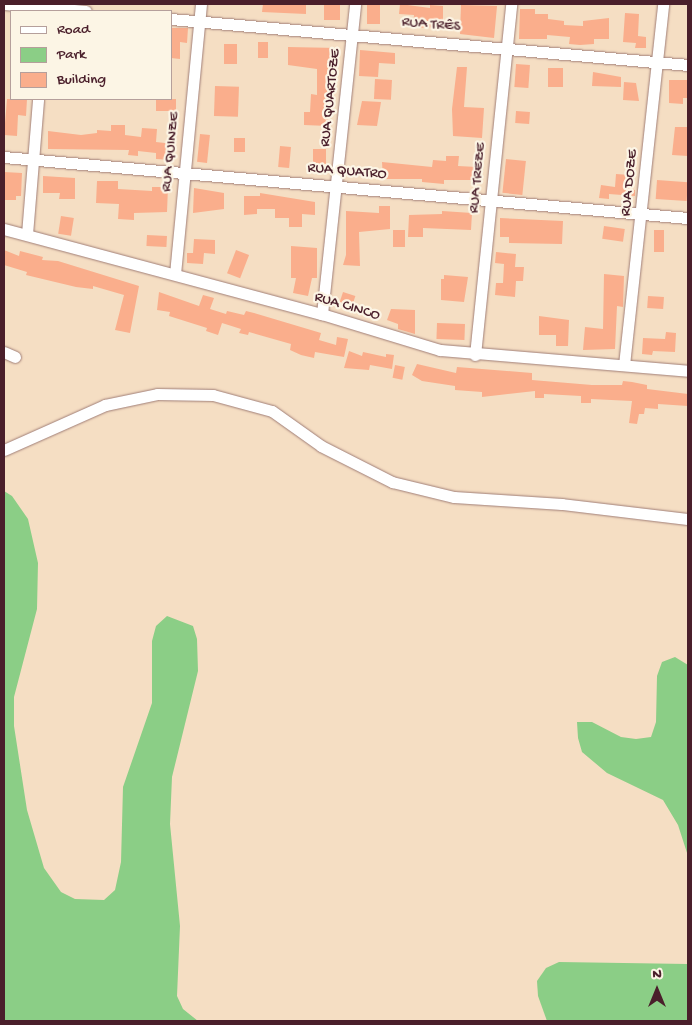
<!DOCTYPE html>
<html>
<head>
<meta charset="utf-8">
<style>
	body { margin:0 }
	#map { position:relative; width:692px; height:1025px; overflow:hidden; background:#f5dec3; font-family:"Gochi Hand",sans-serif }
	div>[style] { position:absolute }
	.green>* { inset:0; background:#8bce86 }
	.building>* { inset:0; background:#faae8c; transform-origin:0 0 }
	.roads { filter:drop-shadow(0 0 1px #a07e77) drop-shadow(0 0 1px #a07e77) }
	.street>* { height:11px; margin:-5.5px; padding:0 5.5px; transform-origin:5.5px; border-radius:5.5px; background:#fff }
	span { translate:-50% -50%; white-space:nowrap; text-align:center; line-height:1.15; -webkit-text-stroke:4.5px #fcf5e5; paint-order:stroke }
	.street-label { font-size:15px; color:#4a1f2b }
	.frame { position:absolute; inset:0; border:5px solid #4a1f2b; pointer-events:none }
	.legend { position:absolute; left:10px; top:10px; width:162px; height:90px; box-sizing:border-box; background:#fcf5e5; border:1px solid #b59f9b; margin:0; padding:6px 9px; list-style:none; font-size:15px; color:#4a1f2b }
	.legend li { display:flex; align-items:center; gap:10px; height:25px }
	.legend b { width:25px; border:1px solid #b59f9b }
	.north { position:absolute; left:632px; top:965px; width:50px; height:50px; -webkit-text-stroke:4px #fcf5e5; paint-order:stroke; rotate:0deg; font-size:14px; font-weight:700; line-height:20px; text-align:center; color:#4a1f2b }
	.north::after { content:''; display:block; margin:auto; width:18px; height:22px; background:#4a1f2b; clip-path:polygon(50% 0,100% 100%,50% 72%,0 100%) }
</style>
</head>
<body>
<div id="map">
	<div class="green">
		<i style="clip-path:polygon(4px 491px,12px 496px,28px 519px,38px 563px,37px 609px,14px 697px,14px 726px,27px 810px,44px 868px,61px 892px,75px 899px,104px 900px,115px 890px,121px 862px,123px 787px,152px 703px,152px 641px,156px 626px,167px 616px,193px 626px,197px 639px,198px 671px,172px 777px,170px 824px,180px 926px,177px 996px,183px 1009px,198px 1021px,4px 1021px)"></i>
		<i style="clip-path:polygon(675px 657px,688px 665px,688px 856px,678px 825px,663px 800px,607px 773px,582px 752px,578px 738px,577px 722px,592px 722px,621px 737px,636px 739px,651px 737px,656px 722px,657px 676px,662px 662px)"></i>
		<i style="clip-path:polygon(559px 962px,688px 964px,688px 1021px,547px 1021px,538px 996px,537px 981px,546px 968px)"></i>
	</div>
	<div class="building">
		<i style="clip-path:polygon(263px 4px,306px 4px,306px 14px,262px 12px)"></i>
		<i style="left:324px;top:4px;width:16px;height:16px"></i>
		<i style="left:367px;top:4px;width:13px;height:20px"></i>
		<i style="clip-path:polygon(400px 4px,430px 8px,430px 5px,443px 6px,443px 27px,413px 28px,414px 15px,399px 14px)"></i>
		<i style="clip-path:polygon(461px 5px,497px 6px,494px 38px,460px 34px)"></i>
		<i style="clip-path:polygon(520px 9px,535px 9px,535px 14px,548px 14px,548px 19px,564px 21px,564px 25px,583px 26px,583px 21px,609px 18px,609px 39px,594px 39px,594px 44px,580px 45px,569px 44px,570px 37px,547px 35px,547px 39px,519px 39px)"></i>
		<i style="clip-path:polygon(625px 13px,639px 14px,638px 36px,646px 37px,646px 48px,635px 48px,636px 43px,623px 42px)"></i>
		<i style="clip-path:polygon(171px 28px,188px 28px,187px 43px,180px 42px,180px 59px,171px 58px)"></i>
		<i style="left:258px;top:42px;width:10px;height:16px"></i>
		<i style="left:224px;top:44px;width:13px;height:20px"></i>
		<i style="clip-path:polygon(288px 47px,338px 48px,338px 63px,333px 62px,333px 82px,329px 82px,328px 126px,304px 125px,304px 112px,310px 112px,311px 94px,317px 95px,317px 69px,288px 65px)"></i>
		<i style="clip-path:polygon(360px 50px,395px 53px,395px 64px,379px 63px,378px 77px,359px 76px)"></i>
		<i style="left:516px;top:64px;width:14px;height:23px;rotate:4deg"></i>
		<i style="clip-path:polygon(457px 67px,467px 67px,464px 107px,484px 108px,482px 138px,453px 136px,452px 109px)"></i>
		<i style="left:548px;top:68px;width:15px;height:19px"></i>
		<i style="clip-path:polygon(593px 72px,621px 77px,621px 87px,592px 86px)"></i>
		<i style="left:375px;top:79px;width:17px;height:20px;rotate:3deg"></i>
		<i style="clip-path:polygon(669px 80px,688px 80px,688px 98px,683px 98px,683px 104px,669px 103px)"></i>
		<i style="clip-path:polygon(624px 82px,636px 83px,639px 101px,623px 100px)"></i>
		<i style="left:215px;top:86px;width:24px;height:30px;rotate:2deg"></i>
		<i style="clip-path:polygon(7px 99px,27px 99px,26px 116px,18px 115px,17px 136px,4px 135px)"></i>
		<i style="left:156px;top:99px;width:20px;height:12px"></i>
		<i style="clip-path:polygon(362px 101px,381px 102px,377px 126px,357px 125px)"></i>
		<i style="left:516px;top:111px;width:14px;height:12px;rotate:4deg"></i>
		<i style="clip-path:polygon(111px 125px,125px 125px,125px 135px,141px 137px,142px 128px,157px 129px,156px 142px,173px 144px,172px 160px,156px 159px,156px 153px,138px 151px,138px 156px,128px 155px,129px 150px,48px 149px,48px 131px,81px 135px,97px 133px,97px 130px,111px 131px)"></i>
		<i style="clip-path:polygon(675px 127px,688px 127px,688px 156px,672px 155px)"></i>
		<i style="left:200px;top:134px;width:10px;height:28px;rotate:6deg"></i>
		<i style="left:234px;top:138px;width:11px;height:14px"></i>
		<i style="left:280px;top:146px;width:11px;height:21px;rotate:5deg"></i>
		<i style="left:313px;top:149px;width:13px;height:23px"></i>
		<i style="clip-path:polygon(446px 156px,459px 156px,458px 166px,477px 167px,477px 180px,444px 180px,444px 184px,422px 182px,422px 179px,383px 179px,382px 162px,432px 167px,433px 160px,446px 161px)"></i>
		<i style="left:506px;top:159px;width:20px;height:34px;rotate:6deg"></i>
		<i style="clip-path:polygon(4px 172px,22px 173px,21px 196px,16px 196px,16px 200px,4px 200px)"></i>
		<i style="clip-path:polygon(616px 174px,630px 175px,629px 189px,635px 190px,635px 196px,609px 194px,609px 199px,599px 198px,601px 185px,615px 187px)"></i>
		<i style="clip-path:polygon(43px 176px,75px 178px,75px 199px,59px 199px,60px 193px,43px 193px)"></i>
		<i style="left:657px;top:180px;width:31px;height:19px;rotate:4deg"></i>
		<i style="clip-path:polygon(97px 181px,118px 181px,118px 189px,152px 191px,152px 187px,168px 187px,167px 212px,134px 213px,134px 220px,118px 219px,119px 204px,96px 203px)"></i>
		<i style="clip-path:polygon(194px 188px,224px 193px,224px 209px,193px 213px)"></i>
		<i style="clip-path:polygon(260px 193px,315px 202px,315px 215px,302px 214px,302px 227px,289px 227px,289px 218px,275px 218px,275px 209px,257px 209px,257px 214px,244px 215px,244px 196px,260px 196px)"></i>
		<i style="clip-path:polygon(379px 206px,390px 206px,390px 229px,359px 232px,360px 266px,343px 265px,346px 255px,346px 211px,379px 213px)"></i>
		<i style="clip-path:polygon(442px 211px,472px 213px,471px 230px,423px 228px,423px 237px,408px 237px,409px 215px,442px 214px)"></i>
		<i style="left:61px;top:216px;width:13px;height:18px;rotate:9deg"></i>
		<i style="clip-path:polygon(500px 218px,563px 221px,562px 244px,509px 243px,509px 237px,500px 237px)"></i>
		<i style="left:604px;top:226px;width:21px;height:13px;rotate:8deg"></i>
		<i style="left:393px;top:230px;width:12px;height:17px"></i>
		<i style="left:654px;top:230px;width:10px;height:22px"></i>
		<i style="left:147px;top:235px;width:20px;height:11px;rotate:3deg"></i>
		<i style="clip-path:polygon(194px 239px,215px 240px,215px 254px,204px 253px,203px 264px,187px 263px,187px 253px,193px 253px)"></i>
		<i style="clip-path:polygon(291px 246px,317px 248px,317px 278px,312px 278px,308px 296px,293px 293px,296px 278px,291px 278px)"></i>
		<i style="clip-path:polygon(4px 250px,19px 256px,20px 251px,43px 257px,42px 260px,58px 261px,139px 286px,130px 333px,115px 330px,124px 295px,93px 286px,93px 289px,76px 287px,26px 275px,27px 272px,4px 265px)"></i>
		<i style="left:236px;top:250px;width:14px;height:25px;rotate:21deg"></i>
		<i style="clip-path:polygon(496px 252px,516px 254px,515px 267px,524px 267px,523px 281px,516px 281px,515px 297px,495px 295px,496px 283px,503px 283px,504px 264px,495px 263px)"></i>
		<i style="clip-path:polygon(604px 274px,624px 276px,623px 307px,617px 306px,615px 349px,583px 350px,585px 327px,603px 329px)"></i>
		<i style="clip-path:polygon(444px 275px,468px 277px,464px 302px,441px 300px,441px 279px,444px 279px)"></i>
		<i style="clip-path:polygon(159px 292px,199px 306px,203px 295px,214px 298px,210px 309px,226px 314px,227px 311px,244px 315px,246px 311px,254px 313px,321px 333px,319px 340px,336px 345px,337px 337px,348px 339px,344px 357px,315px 352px,314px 358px,301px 355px,290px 350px,291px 344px,249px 332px,248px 335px,239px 333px,241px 329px,222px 323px,218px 335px,206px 331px,207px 328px,169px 316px,170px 312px,157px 310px)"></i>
		<i style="left:343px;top:292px;width:13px;height:14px;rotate:18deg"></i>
		<i style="left:648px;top:296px;width:16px;height:12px;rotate:4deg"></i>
		<i style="clip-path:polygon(391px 309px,415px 310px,415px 334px,398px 329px,398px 324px,387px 320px)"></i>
		<i style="clip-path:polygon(539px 316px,569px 320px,568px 346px,556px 346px,556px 335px,539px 335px)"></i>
		<i style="left:437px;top:323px;width:28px;height:16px;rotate:2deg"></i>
		<i style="clip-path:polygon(666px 332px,676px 333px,675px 352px,653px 351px,652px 355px,642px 354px,643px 338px,665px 339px)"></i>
		<i style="clip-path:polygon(349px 351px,362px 356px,363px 352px,386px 357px,386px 354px,394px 355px,392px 369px,370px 365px,369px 370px,344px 368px)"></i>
		<i style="clip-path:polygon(417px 364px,456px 373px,457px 367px,532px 373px,532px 380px,592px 385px,622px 385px,623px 381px,632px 382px,647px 385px,647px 389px,688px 394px,688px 406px,658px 404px,658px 409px,645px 408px,644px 414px,639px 414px,637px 424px,629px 423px,632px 401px,591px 399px,591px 403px,581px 403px,581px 396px,544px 394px,544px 398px,535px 398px,535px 391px,482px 397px,482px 392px,455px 390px,455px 386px,422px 381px,412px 375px)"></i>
		<i style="left:395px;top:365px;width:10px;height:13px;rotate:11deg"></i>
	</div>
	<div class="roads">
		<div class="street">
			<i style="left:4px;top:4px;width:82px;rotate:4.9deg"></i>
			<i style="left:171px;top:19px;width:519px;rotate:5.08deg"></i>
			<i style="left:4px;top:157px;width:687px;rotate:5.1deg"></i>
			<i style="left:4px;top:229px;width:329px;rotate:15deg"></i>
			<i style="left:322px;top:314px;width:123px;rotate:17deg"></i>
			<i style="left:440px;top:350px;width:249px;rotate:4.8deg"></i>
			<i style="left:27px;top:234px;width:135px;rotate:-85.3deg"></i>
			<i style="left:175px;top:274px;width:271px;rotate:-84.5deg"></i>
			<i style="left:322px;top:314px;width:312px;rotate:-83.9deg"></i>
			<i style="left:4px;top:352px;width:12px;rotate:24deg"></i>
			<i style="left:475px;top:355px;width:353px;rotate:-84.1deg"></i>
			<i style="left:624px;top:365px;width:363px;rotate:-83.8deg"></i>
			<i style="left:4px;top:450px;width:111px;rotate:-24deg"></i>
			<i style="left:105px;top:405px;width:53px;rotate:-11.9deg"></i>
			<i style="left:157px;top:394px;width:56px;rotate:1deg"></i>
			<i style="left:213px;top:395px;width:61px;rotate:15.2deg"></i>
			<i style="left:272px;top:411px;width:60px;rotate:35.5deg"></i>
			<i style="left:321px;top:446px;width:80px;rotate:26.9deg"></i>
			<i style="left:392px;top:482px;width:64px;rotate:13.6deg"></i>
			<i style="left:454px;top:497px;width:108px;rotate:3.7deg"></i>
			<i style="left:562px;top:504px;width:127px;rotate:6.8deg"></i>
		</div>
	</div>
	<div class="street-label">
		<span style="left:431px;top:25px;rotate:5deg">RUA TRÊS</span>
		<span style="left:331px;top:98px;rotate:-84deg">RUA QUARTOZE</span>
		<span style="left:171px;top:152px;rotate:-84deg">RUA QUINZE</span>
		<span style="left:347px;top:172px;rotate:5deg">RUA QUATRO</span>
		<span style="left:478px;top:178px;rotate:-84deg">RUA TREZE</span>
		<span style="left:630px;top:183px;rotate:-84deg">RUA DOZE</span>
		<span style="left:347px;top:307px;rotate:17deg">RUA CINCO</span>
	</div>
	<div class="frame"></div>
	<ul class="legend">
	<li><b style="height:6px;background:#fff"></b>Road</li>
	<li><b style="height:14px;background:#8bce86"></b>Park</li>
	<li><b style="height:14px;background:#faae8c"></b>Building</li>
	</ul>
	<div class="north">N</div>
</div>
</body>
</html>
